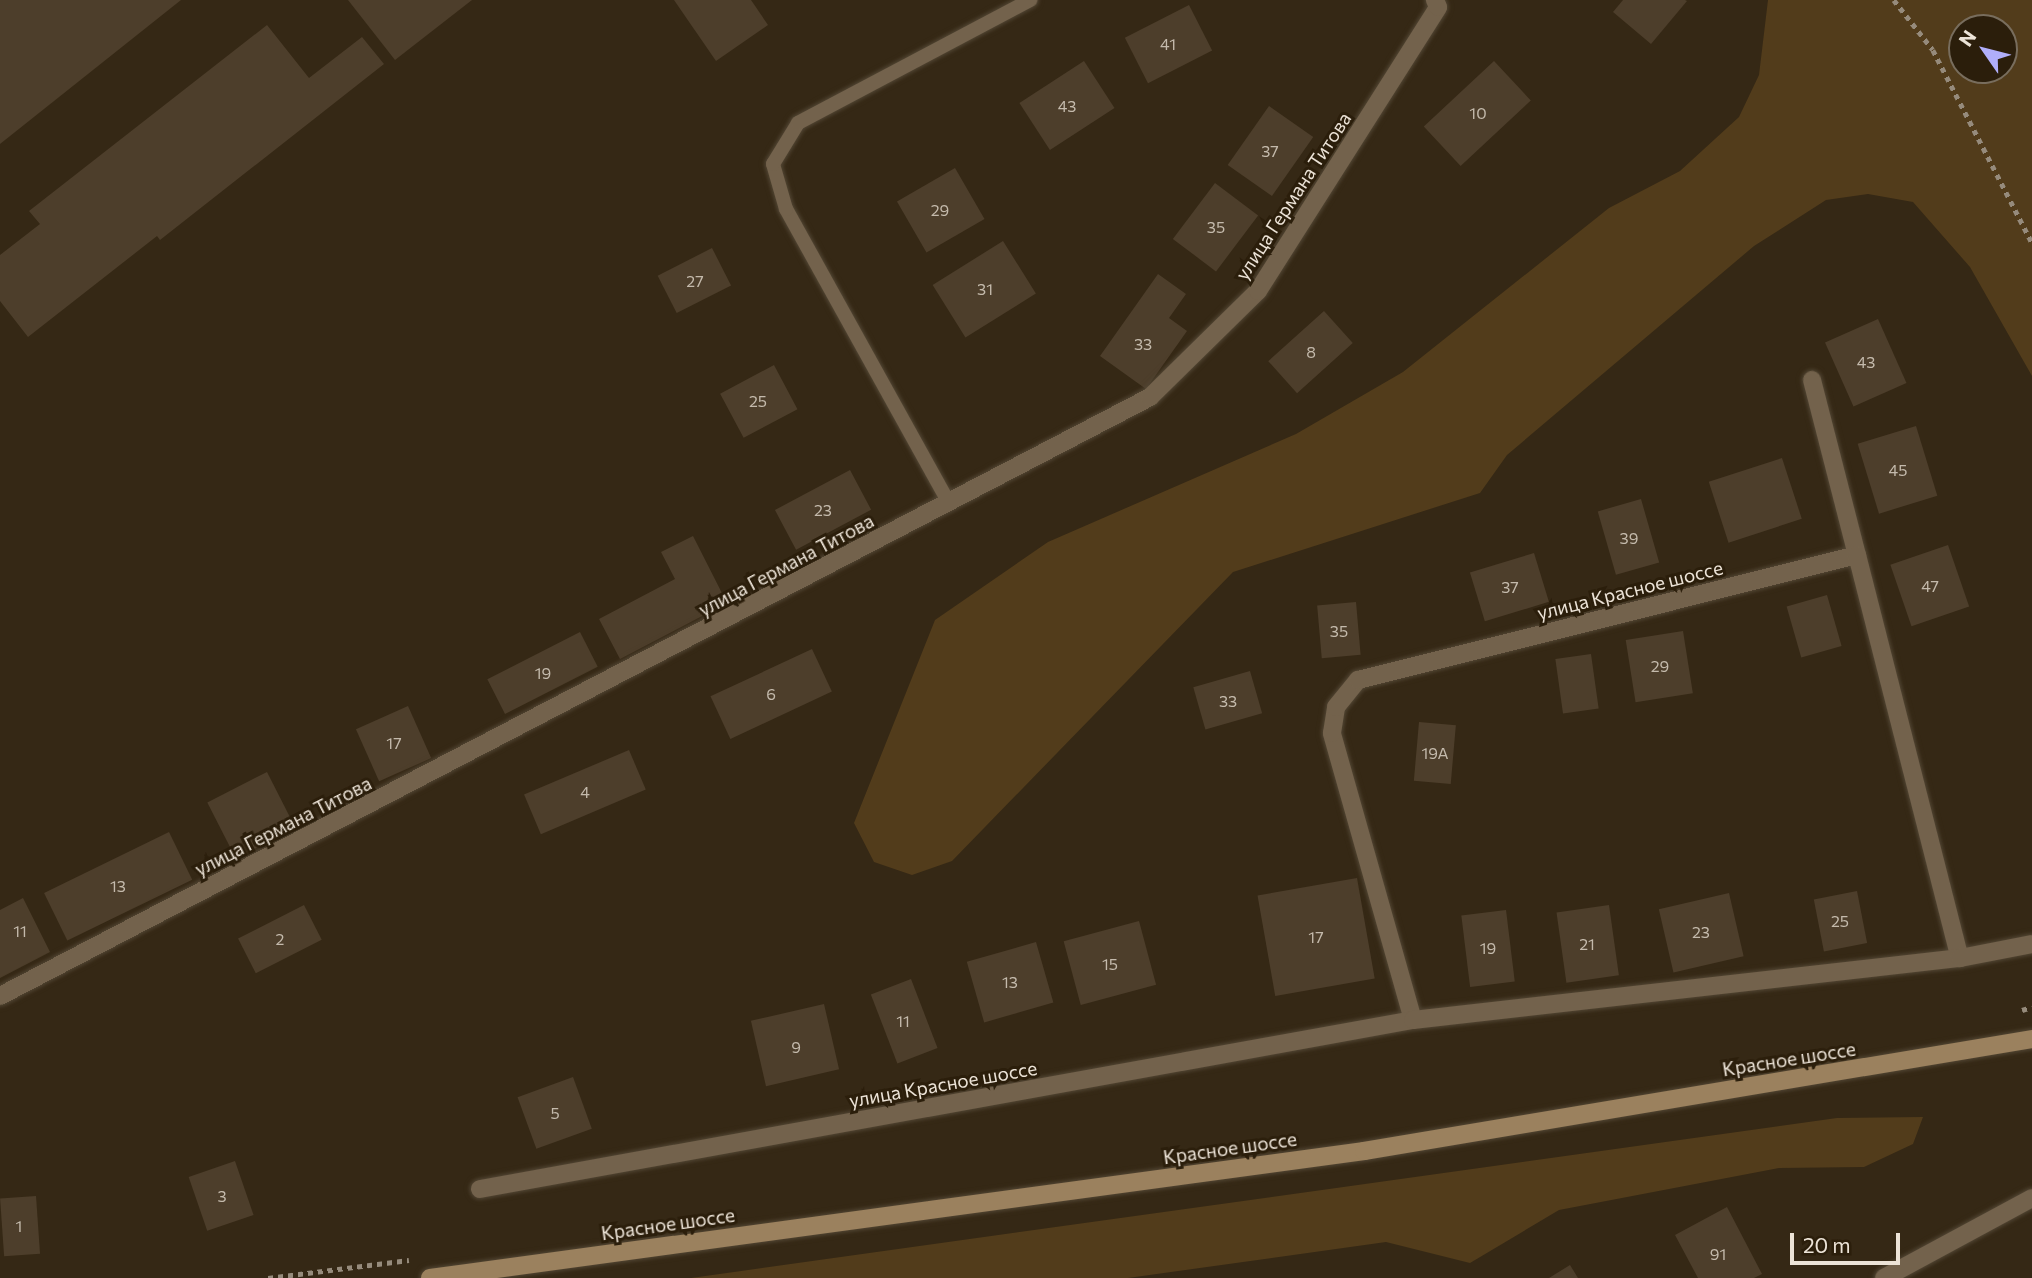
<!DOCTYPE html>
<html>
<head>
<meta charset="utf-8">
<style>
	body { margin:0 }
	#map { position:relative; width:2032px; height:1278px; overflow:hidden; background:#352815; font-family:Commissioner,sans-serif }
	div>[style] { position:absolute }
	.green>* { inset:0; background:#523c1b }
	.building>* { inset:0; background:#4d3e2b; transform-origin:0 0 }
	.path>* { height:4.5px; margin-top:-2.25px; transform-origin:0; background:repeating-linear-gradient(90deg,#968b7c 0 5px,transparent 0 10px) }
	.roads { filter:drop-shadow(0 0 2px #524634) drop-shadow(0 0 2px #524634) }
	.lane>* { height:14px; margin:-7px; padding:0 7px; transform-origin:7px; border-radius:7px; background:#73624c }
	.street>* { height:18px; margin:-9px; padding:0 9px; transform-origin:9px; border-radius:9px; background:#73624c }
	.secondary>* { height:18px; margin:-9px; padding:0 9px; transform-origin:9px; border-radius:9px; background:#9b815e }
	span { translate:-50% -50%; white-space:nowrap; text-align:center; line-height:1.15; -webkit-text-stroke:6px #2b1e0b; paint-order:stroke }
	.number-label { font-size:16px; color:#c4baac }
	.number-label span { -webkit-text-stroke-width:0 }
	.street-label { font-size:19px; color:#ece3d7 }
	.north { position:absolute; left:1948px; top:14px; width:70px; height:70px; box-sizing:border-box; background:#2b1e0b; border:2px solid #786d5d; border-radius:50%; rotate:305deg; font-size:19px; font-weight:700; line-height:28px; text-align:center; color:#ece3d7 }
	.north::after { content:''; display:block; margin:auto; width:24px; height:32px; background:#b0aefa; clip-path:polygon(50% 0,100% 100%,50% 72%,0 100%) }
	.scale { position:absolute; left:1790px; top:1233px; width:110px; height:32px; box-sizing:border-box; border:4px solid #ece3d7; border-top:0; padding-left:9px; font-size:21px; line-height:24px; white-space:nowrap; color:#ece3d7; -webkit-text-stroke:5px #2b1e0b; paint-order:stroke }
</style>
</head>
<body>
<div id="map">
	<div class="green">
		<i style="clip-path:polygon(evenodd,1768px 0,2032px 0,2032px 376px,1970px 267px,1913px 202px,1868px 194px,1826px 200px,1754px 246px,1507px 455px,1480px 493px,1233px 572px,952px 861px,912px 875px,874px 862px,854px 823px,935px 620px,1048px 542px,1296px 434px,1403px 372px,1609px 208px,1680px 171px,1739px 117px,1759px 75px,1768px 0,2004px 28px,2004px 70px,1962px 70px,1962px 28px,2004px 28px)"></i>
		<i style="clip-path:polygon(1923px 1117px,1913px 1144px,1864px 1167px,1779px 1168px,1559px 1210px,1470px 1263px,1386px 1242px,1128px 1278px,691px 1278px,1837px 1118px)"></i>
	</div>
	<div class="building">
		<i style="clip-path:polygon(0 0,181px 0,0 144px)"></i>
		<i style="clip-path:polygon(348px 0,472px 0,395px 60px)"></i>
		<i style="clip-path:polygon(674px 0,751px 0,768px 25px,716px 61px)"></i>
		<i style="clip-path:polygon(1623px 0,1685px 0,1687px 1px,1651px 44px,1613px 12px)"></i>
		<i style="left:1189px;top:5px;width:51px;height:72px;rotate:63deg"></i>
		<i style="clip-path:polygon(267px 25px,309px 78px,362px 37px,384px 64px,160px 240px,157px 236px,28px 337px,0 301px,0 255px,40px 224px,29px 211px)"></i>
		<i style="left:1084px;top:61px;width:56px;height:77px;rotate:57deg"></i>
		<i style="left:1494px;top:61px;width:54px;height:96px;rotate:47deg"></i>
		<i style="left:1269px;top:106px;width:54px;height:72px;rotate:35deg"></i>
		<i style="left:955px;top:168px;width:59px;height:67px;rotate:60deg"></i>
		<i style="left:1215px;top:183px;width:54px;height:70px;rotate:37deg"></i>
		<i style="left:1003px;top:241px;width:62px;height:83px;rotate:58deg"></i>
		<i style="left:712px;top:248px;width:42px;height:61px;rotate:63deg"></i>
		<i style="clip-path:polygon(1158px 274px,1186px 294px,1169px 318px,1187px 331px,1146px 389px,1100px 356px)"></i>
		<i style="left:1324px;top:311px;width:43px;height:75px;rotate:48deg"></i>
		<i style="left:1878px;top:319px;width:70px;height:58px;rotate:66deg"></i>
		<i style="left:774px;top:365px;width:50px;height:61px;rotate:62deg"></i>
		<i style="left:1916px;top:426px;width:73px;height:61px;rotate:73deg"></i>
		<i style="left:1782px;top:458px;width:64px;height:77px;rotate:72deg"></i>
		<i style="left:850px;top:470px;width:45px;height:85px;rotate:62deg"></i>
		<i style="left:1641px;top:499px;width:66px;height:45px;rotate:74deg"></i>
		<i style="clip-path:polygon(693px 536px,727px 603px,620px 659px,599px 619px,675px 579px,661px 552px)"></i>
		<i style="left:1948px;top:545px;width:65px;height:61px;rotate:71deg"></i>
		<i style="left:1534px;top:553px;width:51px;height:67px;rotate:73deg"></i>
		<i style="left:1827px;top:595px;width:53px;height:42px;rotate:74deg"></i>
		<i style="left:1356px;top:602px;width:53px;height:39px;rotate:85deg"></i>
		<i style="left:1683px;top:631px;width:63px;height:58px;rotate:81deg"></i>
		<i style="left:580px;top:632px;width:39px;height:104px;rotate:63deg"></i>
		<i style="left:812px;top:649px;width:47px;height:112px;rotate:65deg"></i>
		<i style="left:1591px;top:654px;width:55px;height:36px;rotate:82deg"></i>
		<i style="left:1250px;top:671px;width:44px;height:59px;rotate:74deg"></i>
		<i style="left:408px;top:706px;width:57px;height:57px;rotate:66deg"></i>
		<i style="left:1419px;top:722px;width:37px;height:59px;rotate:5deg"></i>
		<i style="left:629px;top:750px;width:43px;height:114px;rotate:67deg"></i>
		<i style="left:267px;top:772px;width:63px;height:67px;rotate:63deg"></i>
		<i style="left:169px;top:832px;width:53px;height:139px;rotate:64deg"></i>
		<i style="left:1357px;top:878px;width:102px;height:101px;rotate:80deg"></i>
		<i style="left:1857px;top:891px;width:53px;height:44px;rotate:79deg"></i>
		<i style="left:1729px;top:893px;width:65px;height:72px;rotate:77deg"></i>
		<i style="clip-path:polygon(23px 898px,50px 952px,0 978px,0 910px)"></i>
		<i style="left:304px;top:905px;width:39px;height:74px;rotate:63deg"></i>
		<i style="left:1609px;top:905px;width:71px;height:53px;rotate:82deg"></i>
		<i style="left:1506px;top:910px;width:72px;height:45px;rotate:83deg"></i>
		<i style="left:1139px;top:921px;width:66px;height:78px;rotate:75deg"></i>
		<i style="left:1036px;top:942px;width:63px;height:72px;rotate:74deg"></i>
		<i style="left:911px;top:979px;width:74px;height:43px;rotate:69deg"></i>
		<i style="left:824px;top:1004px;width:67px;height:75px;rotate:77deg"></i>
		<i style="left:573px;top:1077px;width:55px;height:59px;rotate:70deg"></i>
		<i style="left:235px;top:1161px;width:57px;height:49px;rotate:71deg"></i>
		<i style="left:36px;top:1196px;width:58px;height:36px;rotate:86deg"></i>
		<i style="clip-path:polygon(1727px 1207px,1762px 1274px,1754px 1278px,1698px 1278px,1675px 1235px)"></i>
		<i style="clip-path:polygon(1570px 1265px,1578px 1278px,1549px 1278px)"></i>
	</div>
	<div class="path">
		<i style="left:1894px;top:0;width:63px;rotate:52deg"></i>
		<i style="left:1933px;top:50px;width:217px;rotate:62.8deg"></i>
		<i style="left:2022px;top:1010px;width:10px;rotate:-17deg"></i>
		<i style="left:268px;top:1278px;width:142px;rotate:-7.3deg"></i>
	</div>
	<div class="roads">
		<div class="lane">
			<i style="left:949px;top:503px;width:336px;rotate:-119deg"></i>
			<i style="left:786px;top:209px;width:47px;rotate:-106.1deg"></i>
			<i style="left:773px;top:164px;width:48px;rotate:-58.6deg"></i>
			<i style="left:798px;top:123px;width:263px;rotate:-27.9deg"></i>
		</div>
		<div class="street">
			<i style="left:1812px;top:380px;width:181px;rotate:75.6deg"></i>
			<i style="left:0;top:996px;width:1297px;rotate:-27.51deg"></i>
			<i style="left:1150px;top:397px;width:151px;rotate:-44.5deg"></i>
			<i style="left:1258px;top:291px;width:336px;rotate:-57.6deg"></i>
			<i style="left:1438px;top:7px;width:8px;rotate:-113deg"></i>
			<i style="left:1413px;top:1020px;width:298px;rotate:-105.8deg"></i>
			<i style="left:1332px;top:733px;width:26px;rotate:-81deg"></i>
			<i style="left:1336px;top:707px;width:35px;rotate:-51deg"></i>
			<i style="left:1358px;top:680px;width:514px;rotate:-14.06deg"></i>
			<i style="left:1857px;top:555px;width:416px;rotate:75.7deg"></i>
			<i style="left:480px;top:1189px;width:948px;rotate:-10.27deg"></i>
			<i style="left:1413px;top:1020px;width:551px;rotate:-6.47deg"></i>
			<i style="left:1960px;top:958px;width:73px;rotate:-11deg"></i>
			<i style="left:1884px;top:1278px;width:168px;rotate:-28.4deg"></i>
		</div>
		<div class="secondary">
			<i style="left:430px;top:1278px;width:943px;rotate:-7.74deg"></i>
			<i style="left:1364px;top:1151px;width:677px;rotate:-9.52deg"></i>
		</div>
	</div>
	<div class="number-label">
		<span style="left:1168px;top:44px">41</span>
		<span style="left:1067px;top:106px">43</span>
		<span style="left:1478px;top:113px">10</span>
		<span style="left:1270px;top:151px">37</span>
		<span style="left:940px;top:210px">29</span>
		<span style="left:1216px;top:227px">35</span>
		<span style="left:695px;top:281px">27</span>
		<span style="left:985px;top:289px">31</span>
		<span style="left:1143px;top:344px">33</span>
		<span style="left:1311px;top:352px">8</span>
		<span style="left:1866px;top:362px">43</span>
		<span style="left:758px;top:401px">25</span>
		<span style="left:1898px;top:470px">45</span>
		<span style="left:823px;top:510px">23</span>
		<span style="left:1629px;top:538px">39</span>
		<span style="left:1930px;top:586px">47</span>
		<span style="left:1510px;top:587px">37</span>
		<span style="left:1339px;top:631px">35</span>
		<span style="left:1660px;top:666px">29</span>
		<span style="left:543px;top:673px">19</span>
		<span style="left:771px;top:694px">6</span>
		<span style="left:1228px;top:701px">33</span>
		<span style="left:394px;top:743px">17</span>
		<span style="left:1435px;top:753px">19А</span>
		<span style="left:585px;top:792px">4</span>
		<span style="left:118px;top:886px">13</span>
		<span style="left:1840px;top:921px">25</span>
		<span style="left:20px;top:931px">11</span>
		<span style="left:1701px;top:932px">23</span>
		<span style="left:1316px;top:937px">17</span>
		<span style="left:280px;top:939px">2</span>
		<span style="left:1587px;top:944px">21</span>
		<span style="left:1488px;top:948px">19</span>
		<span style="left:1110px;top:964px">15</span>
		<span style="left:1010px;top:982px">13</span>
		<span style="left:903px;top:1021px">11</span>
		<span style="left:796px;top:1047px">9</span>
		<span style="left:555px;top:1113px">5</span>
		<span style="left:222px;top:1196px">3</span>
		<span style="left:19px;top:1226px">1</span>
		<span style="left:1718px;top:1254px">91</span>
	</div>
	<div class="street-label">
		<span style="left:1293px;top:196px;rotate:-57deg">улица Германа Титова</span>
		<span style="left:786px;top:565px;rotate:-28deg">улица Германа Титова</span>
		<span style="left:1630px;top:590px;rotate:-14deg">улица Красное шоссе</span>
		<span style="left:283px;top:826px;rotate:-27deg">улица Германа Титова</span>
		<span style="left:1789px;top:1059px;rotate:-9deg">Красное шоссе</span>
		<span style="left:943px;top:1084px;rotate:-10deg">улица Красное шоссе</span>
		<span style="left:1230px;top:1148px;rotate:-8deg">Красное шоссе</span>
		<span style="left:668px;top:1224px;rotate:-8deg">Красное шоссе</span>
	</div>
	<div class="north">N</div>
	<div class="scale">20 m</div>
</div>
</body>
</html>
